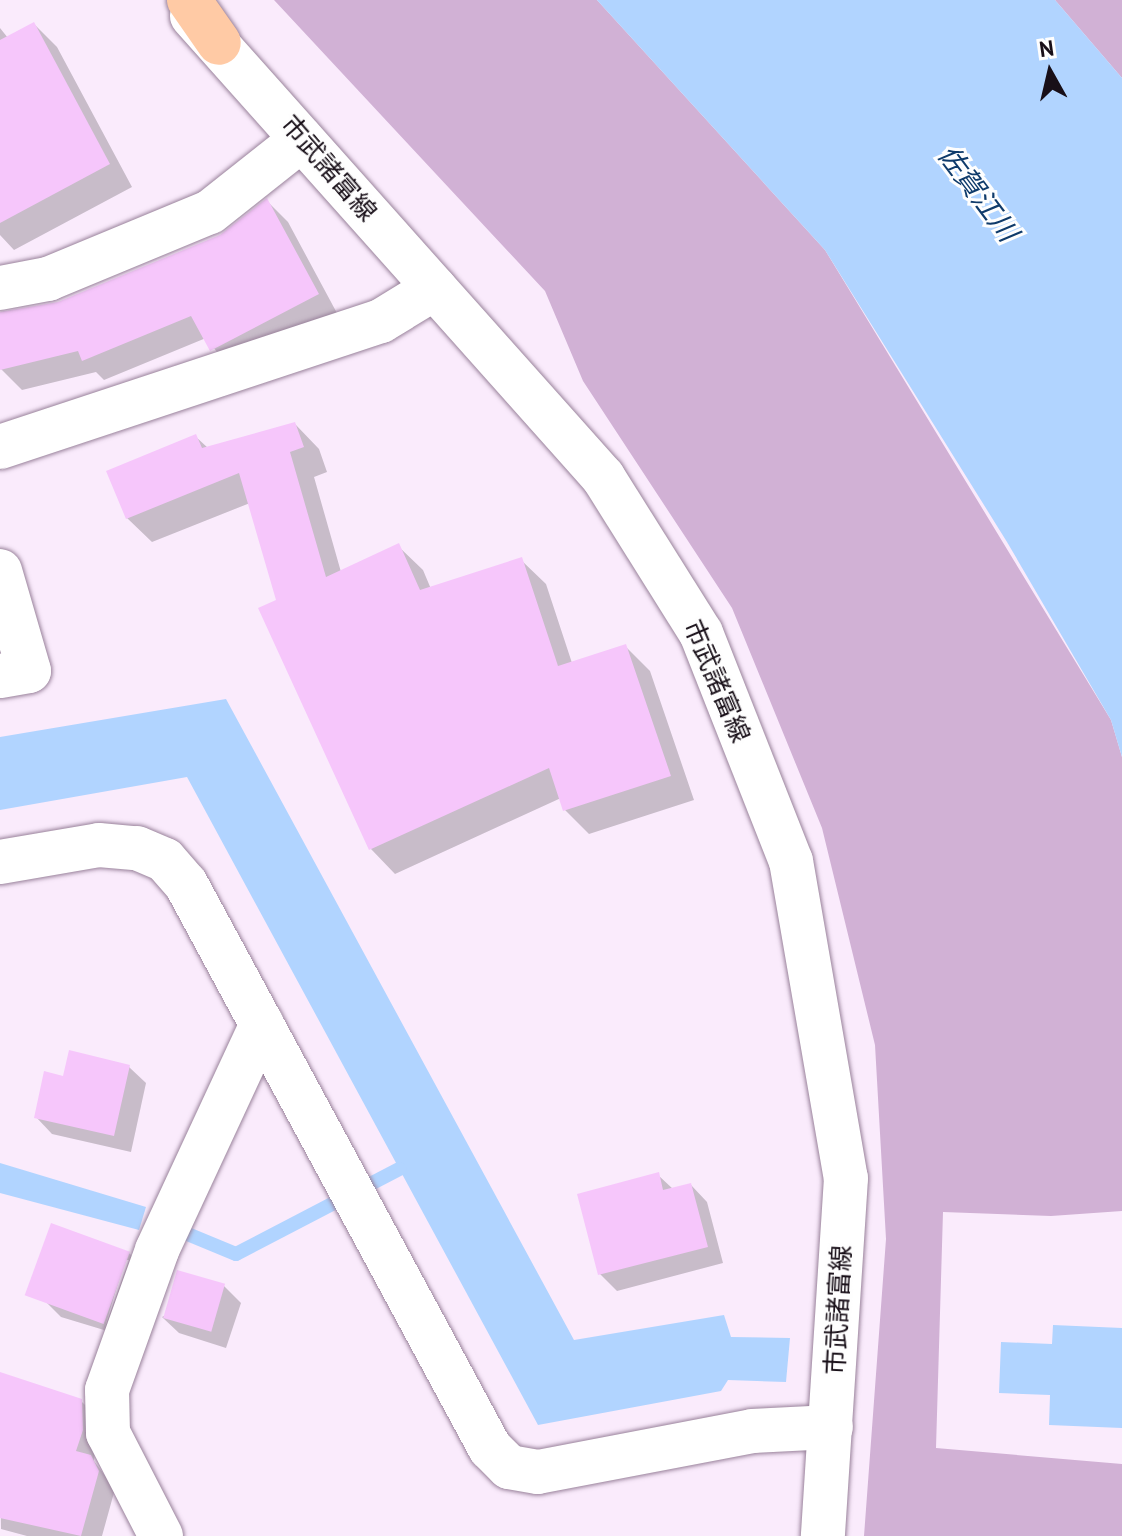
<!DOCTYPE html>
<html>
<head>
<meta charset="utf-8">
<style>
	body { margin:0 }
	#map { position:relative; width:1122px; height:1536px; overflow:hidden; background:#faebfc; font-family:"PT Sans","Noto Sans JP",sans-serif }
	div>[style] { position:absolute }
	.green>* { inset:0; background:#d1b1d5 }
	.water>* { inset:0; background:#b1d4ff }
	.shadow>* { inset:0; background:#0003 }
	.stream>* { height:14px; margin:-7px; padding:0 7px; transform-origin:7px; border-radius:7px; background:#b1d4ff }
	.building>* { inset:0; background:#f6c6fb; transform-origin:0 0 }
	.roads { filter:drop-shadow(0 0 2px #99829b) drop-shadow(0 0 2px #99829b) }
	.street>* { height:44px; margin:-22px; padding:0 22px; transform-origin:22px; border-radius:22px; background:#fff }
	.secondary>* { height:44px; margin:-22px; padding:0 22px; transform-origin:22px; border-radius:22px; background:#fff }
	.primary>* { height:44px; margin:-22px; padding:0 22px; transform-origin:22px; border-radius:22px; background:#ffcaa5 }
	span { translate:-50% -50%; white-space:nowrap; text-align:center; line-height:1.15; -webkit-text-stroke:6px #fefefe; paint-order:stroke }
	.street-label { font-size:26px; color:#180f18 }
	.water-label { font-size:28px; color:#0f3b6b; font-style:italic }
	.north { position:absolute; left:1010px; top:32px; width:80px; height:80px; -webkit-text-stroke:6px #fefefe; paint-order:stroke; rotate:352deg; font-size:22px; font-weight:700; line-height:32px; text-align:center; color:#180f18 }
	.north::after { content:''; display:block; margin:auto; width:28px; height:36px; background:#180f18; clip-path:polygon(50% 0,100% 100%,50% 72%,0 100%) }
</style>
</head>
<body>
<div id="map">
	<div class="green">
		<i style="clip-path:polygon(274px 0,597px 0,825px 250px,1111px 720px,1122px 757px,1122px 1211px,1051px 1216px,943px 1212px,936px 1448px,1122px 1464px,1122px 1536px,864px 1536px,886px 1239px,875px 1045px,822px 828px,732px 608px,583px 381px,545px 291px)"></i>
		<i style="clip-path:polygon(1055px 0,1122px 0,1122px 78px)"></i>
	</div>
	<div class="water">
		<i style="clip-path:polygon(597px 0,1055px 0,1122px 78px,1122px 757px,1111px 720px,1007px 542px,825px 250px)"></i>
		<i style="clip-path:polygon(226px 699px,574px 1340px,724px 1315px,731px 1337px,790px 1338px,786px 1382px,728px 1380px,721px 1391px,538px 1425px,187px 777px,0 810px,0 737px)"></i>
		<i style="clip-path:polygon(0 1163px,146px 1207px,139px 1230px,0 1193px)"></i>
		<i style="clip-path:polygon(1053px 1325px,1122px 1328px,1122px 1428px,1049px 1425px,1050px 1395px,999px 1393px,1001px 1342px,1052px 1344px)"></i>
	</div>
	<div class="shadow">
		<i style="clip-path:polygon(34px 24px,57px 47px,132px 187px,14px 250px,0 235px,0 28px,8px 38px)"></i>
		<i style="clip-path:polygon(267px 201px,288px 222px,338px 315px,232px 371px,206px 338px,104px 380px,96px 372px,22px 390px,1px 369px,0 312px,58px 304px,221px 237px)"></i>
		<i style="clip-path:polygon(295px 424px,319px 449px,327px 472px,314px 477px,341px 572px,398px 546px,423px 570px,431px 589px,521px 560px,546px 584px,572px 663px,625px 646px,650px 671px,694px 800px,589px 834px,565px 810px,561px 798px,395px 874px,371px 849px,279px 601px,250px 503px,152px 542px,127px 518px,195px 436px,208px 448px)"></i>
		<i style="clip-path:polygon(129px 1067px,146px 1083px,131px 1152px,52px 1134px,36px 1117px,64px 1078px)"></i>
		<i style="clip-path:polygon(658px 1175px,673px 1189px,691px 1185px,707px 1202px,723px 1263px,617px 1291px,600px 1274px)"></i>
		<i style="clip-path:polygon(52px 1226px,129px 1253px,146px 1270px,122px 1336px,104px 1330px,129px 1260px,125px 1260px,104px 1330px,61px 1317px,44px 1300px)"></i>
		<i style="clip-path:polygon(224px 1286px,241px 1303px,226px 1348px,179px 1333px,162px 1317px)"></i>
		<i style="clip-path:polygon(81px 1401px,98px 1418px,94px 1461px,115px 1489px,102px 1536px,27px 1536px,1px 1529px,0 1456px)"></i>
	</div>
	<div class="stream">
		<i style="left:173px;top:1228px;width:68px;rotate:22.4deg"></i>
		<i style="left:236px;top:1254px;width:184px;rotate:-27.5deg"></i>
	</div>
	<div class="building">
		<i style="clip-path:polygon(34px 22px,110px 164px,0 223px,0 40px)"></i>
		<i style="clip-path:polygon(267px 198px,319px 294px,210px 351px,191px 316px,82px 361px,78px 351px,0 370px,0 312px,58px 302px,220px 235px)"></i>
		<i style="clip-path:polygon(295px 422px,304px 447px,290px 452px,326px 577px,399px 543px,420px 590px,522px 557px,558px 666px,626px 644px,671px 776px,563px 811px,549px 768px,369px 850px,258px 608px,276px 600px,239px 473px,126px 519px,106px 471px,196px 434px,202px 448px)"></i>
		<i style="clip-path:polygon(69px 1050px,130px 1065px,114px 1136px,34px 1118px,44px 1071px,63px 1076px)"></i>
		<i style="clip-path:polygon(659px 1172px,663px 1190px,691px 1183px,708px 1247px,598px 1275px,577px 1194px)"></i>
		<i style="left:51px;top:1223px;width:84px;height:77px;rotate:20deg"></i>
		<i style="left:177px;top:1270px;width:50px;height:50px;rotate:16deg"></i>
		<i style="clip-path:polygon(0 1372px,82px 1399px,83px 1430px,76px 1451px,91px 1455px,99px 1471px,81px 1536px,0 1518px)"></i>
	</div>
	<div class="roads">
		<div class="street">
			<i style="left:0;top:288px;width:49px;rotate:-10.6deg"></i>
			<i style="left:48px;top:279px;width:175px;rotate:-22.5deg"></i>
			<i style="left:210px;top:212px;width:117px;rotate:-38.4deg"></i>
			<i style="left:0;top:447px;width:401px;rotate:-18.3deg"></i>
			<i style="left:381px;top:321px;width:63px;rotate:-31.4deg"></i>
			<i style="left:0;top:571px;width:104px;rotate:73.8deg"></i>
			<i style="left:29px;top:671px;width:29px;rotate:170deg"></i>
			<i style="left:0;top:862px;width:100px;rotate:-9.7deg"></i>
			<i style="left:99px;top:845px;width:38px;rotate:5deg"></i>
			<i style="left:137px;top:848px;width:30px;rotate:23deg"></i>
			<i style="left:165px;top:860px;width:32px;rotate:49deg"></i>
			<i style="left:186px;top:884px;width:641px;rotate:61.68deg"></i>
			<i style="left:490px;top:1448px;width:27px;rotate:45deg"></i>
			<i style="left:509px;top:1467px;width:29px;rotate:10deg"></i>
			<i style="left:538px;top:1472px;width:218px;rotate:-10.8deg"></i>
			<i style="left:752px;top:1431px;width:79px;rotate:-2.9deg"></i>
			<i style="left:161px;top:1536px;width:116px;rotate:-117.2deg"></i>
			<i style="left:108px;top:1433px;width:43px;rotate:-91.3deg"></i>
			<i style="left:107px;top:1390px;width:149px;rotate:-70.3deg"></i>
			<i style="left:157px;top:1250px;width:249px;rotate:-65.1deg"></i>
		</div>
		<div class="secondary">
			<i style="left:192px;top:16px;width:618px;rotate:48.28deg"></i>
			<i style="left:603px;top:477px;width:184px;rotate:57.9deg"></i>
			<i style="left:701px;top:633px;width:245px;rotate:68.5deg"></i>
			<i style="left:791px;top:861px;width:322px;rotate:80.2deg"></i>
			<i style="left:846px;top:1178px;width:359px;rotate:93.7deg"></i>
		</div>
		<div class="primary">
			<i style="left:189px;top:0;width:52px;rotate:55.1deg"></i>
		</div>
	</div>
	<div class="street-label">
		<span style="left:329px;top:168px;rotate:49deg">市武諸富線</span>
		<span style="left:717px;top:681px;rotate:67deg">市武諸富線</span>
		<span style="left:838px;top:1310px;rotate:-87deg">市武諸富線</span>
	</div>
	<div class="water-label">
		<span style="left:978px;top:193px;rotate:53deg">佐賀江川</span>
	</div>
	<div class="north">N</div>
</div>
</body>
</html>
